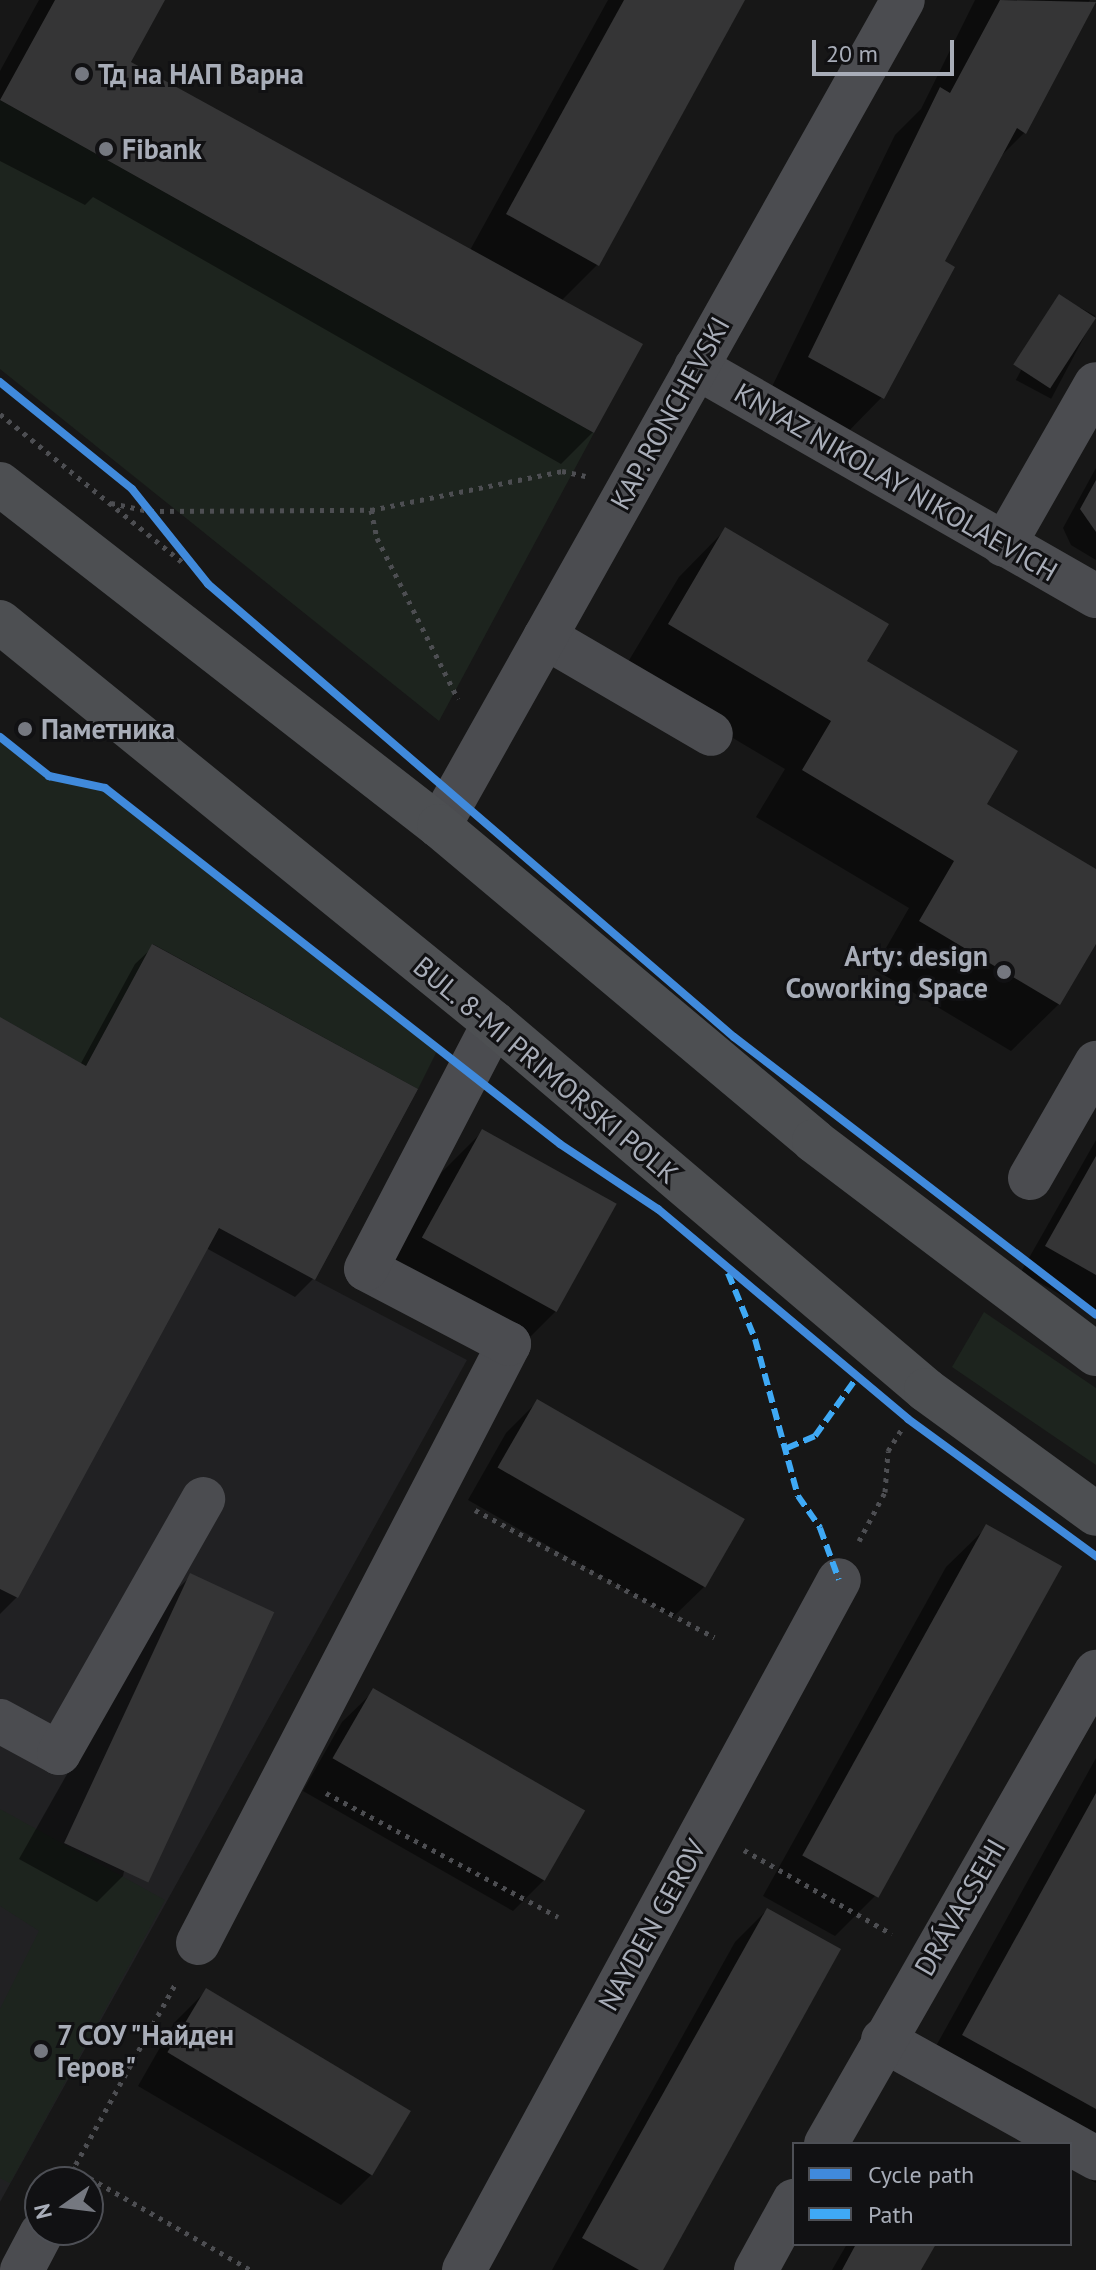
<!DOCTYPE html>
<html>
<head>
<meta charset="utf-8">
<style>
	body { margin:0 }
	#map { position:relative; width:1096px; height:2270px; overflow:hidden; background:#171717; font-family:"PT Sans",sans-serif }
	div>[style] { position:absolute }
	.built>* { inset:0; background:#212123 }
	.green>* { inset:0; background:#1d241e }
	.shadow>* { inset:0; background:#0007; transform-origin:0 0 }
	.building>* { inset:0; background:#353536; transform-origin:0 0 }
	.path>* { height:5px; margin-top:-2.5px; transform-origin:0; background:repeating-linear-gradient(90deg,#4d4e52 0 4px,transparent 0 10px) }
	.minor>* { height:44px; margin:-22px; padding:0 22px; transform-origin:22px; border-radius:22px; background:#4b4c50 }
	.major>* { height:44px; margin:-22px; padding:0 22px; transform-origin:22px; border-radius:22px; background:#4d4f52 }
	.quiet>* { height:6px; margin-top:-3px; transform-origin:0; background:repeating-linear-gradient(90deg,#3fa9f5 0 12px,transparent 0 18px) }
	.cycleway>* { height:8px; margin:-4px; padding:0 4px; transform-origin:4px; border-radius:4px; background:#408adc }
	.dots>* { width:22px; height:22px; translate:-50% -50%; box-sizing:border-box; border:4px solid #111113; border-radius:50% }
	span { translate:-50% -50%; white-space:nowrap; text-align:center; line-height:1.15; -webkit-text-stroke:6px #111113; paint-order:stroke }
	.poi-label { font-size:28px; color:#a8adb8; font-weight:700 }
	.left { translate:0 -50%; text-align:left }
	.right { translate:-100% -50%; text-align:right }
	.street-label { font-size:28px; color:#a8adb8 }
	.legend { position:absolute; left:792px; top:2142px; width:280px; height:104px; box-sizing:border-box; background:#111113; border:2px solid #4d4f55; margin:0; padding:10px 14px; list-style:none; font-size:24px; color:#a8adb8 }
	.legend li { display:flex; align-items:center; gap:16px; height:40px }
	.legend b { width:40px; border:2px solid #4d4f55 }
	.north { position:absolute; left:24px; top:2166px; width:80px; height:80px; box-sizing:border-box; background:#111113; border:2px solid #4d4f55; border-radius:50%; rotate:256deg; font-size:22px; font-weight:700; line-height:32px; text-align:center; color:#a8adb8 }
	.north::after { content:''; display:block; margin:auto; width:28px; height:36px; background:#757880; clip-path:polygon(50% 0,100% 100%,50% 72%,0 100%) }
	.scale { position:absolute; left:812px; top:40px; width:142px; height:36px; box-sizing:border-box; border:4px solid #a8adb8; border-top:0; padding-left:10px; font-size:24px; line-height:28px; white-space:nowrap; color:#a8adb8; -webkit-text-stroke:6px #111113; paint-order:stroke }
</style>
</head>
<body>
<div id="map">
	<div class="built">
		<i style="clip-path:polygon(152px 944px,418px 1089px,315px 1280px,467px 1360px,0 2202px,0 1017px)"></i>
	</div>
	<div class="green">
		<i style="clip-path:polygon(0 100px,594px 433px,439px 721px,0 369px)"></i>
		<i style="clip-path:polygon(0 739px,49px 776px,105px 788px,438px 1049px,418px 1089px,153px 944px,86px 1066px,0 1017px)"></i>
		<i style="clip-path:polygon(984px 1312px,1096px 1388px,1096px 1465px,952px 1367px)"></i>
		<i style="clip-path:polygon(0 1809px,165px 1900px,10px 2183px,0 2178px,0 2009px,39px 1931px,0 1906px)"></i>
	</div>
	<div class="shadow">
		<i style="clip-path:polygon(39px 0,163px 0,128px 63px,469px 252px,608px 0,743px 0,597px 265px,560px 302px,593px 432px,561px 464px,93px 197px,85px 205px,0 161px,0 71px)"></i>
		<i style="clip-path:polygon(975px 0,1090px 0,1024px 133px,998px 159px,942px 262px,882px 397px,837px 443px,764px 403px,895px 135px,921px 109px)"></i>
		<i style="left:1060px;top:297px;width:40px;height:94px;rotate:28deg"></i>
		<i style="clip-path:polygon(1096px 468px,1096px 560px,1071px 545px,1063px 528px)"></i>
		<i style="clip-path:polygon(726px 529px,864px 661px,984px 805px,1096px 871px,1096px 940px,1059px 1004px,1011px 1051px,874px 969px,909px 908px,756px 817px,785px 769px,622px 672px,679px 577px)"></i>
		<i style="clip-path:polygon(153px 947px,416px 1089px,313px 1279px,295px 1297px,206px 1248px,17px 1597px,0 1614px,0 1021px,80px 1065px,135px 964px)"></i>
		<i style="clip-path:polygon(482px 1132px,555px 1312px,515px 1352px,383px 1279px,442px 1172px)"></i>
		<i style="clip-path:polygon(1096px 1140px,1096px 1315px,1021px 1272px)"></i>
		<i style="clip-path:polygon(537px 1402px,705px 1586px,673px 1617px,468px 1500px,506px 1433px)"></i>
		<i style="clip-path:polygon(987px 1527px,1059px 1567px,875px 1896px,835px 1936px,763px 1896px,946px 1567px)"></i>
		<i style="clip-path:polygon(191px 1576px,123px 1876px,97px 1902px,19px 1859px,165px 1601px)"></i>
		<i style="clip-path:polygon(374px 1691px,545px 1879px,513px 1911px,303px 1791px,342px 1722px)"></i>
		<i style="clip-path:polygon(1096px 1758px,1096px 2183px,916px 2082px)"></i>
		<i style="clip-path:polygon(767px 1910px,661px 2270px,552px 2270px,735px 1942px)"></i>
		<i style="clip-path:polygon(206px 1991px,373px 2173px,341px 2205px,138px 2086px,174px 2023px)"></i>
		<i style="clip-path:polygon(847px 2244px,934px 2244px,919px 2270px,832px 2270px)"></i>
	</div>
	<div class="building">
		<i style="clip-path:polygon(55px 0,165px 0,131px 62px,643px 344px,594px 433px,0 100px)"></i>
		<i style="clip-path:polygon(624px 0,745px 0,599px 266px,506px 214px)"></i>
		<i style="clip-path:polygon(1000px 0,1096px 2px,1026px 134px,1017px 128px,945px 261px,955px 267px,884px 399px,808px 357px,940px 87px,950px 93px)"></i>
		<i style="left:1059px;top:294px;width:44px;height:84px;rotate:33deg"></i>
		<i style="clip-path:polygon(1096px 480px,1096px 532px,1080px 509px)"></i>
		<i style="clip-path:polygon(725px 527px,889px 624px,867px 661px,1018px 751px,987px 804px,1096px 869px,1096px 944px,1060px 1005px,919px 921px,954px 861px,802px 770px,831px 721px,668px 624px)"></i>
		<i style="clip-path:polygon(152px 944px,418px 1089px,315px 1280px,219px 1228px,18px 1598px,0 1589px,0 1017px,86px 1066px)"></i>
		<i style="left:482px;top:1129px;width:154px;height:124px;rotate:29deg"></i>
		<i style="clip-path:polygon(1096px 1156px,1096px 1275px,1045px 1246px)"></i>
		<i style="left:537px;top:1399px;width:240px;height:79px;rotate:30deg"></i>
		<i style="left:986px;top:1524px;width:87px;height:379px;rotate:29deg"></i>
		<i style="left:190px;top:1573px;width:93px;height:298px;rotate:25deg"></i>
		<i style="left:373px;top:1688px;width:245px;height:81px;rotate:30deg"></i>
		<i style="clip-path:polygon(1096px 1793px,1096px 2109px,962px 2035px)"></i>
		<i style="clip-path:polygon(767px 1908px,841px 1949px,663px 2270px,639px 2270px,582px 2238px)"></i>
		<i style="left:206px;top:1988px;width:239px;height:75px;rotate:31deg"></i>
		<i style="clip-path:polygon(856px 2244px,936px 2244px,921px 2270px,842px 2270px)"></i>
	</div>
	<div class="path">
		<i style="left:0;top:414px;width:235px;rotate:39.1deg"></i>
		<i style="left:111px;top:503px;width:40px;rotate:12deg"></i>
		<i style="left:150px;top:511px;width:221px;rotate:-0.3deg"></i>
		<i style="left:371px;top:510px;width:195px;rotate:-11.5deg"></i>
		<i style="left:562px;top:471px;width:24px;rotate:12deg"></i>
		<i style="left:371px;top:510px;width:29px;rotate:78deg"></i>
		<i style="left:377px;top:538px;width:180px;rotate:63.3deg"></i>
		<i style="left:475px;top:1510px;width:271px;rotate:28deg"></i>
		<i style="left:859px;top:1541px;width:55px;rotate:-62deg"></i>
		<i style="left:885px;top:1492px;width:41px;rotate:-85.8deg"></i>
		<i style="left:888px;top:1451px;width:25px;rotate:-58deg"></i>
		<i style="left:326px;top:1793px;width:263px;rotate:28.1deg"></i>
		<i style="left:744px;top:1850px;width:170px;rotate:29.6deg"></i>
		<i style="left:72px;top:2168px;width:206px;rotate:29.7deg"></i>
		<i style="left:66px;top:2182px;width:227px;rotate:-61.1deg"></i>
	</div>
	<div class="minor">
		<i style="left:696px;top:367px;width:461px;rotate:29.8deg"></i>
		<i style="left:1004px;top:545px;width:185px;rotate:-60.3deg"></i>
		<i style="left:545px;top:637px;width:192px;rotate:30.3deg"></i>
		<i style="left:439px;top:826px;width:947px;rotate:-60.68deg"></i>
		<i style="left:1030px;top:1178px;width:133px;rotate:-60.1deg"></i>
		<i style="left:0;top:1721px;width:67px;rotate:28.5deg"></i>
		<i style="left:59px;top:1753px;width:292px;rotate:-60.4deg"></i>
		<i style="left:198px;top:1943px;width:675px;rotate:-62.56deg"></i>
		<i style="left:509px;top:1344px;width:161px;rotate:-152.3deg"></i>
		<i style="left:366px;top:1269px;width:277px;rotate:-62.5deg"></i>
		<i style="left:883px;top:2040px;width:244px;rotate:29deg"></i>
		<i style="left:826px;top:2144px;width:544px;rotate:-60.23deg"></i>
		<i style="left:22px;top:2270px;width:41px;rotate:-62.2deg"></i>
		<i style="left:464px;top:2270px;width:785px;rotate:-61.48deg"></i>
		<i style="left:756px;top:2270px;width:79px;rotate:-61.2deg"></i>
	</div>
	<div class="major">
		<i style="left:0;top:484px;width:556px;rotate:37.92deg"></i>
		<i style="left:439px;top:826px;width:490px;rotate:40deg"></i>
		<i style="left:814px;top:1141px;width:353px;rotate:37.1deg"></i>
		<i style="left:0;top:622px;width:636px;rotate:39.07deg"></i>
		<i style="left:494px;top:1023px;width:567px;rotate:40.35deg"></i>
		<i style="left:926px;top:1390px;width:210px;rotate:36.1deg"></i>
	</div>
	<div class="quiet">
		<i style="left:728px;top:1273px;width:71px;rotate:67.8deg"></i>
		<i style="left:755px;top:1339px;width:163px;rotate:74.7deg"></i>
		<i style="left:798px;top:1496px;width:39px;rotate:55deg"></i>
		<i style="left:820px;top:1528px;width:55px;rotate:69.9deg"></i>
		<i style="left:787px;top:1448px;width:30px;rotate:-23deg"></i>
		<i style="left:815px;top:1436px;width:74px;rotate:-54.4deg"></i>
	</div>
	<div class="cycleway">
		<i style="left:0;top:382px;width:170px;rotate:39deg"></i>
		<i style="left:132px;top:489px;width:122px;rotate:51.3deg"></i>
		<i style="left:208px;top:584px;width:694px;rotate:40.74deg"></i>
		<i style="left:734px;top:1037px;width:456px;rotate:37.5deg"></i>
		<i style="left:0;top:737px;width:63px;rotate:38.5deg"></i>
		<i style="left:49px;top:776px;width:57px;rotate:12.1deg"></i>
		<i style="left:105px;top:788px;width:578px;rotate:38.04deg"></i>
		<i style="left:560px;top:1144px;width:118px;rotate:33.6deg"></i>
		<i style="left:658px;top:1209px;width:326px;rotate:40deg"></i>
		<i style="left:908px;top:1419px;width:233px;rotate:36.1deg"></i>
	</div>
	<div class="dots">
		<i style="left:82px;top:74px;background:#757880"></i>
		<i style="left:106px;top:149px;background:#757880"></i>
		<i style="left:25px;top:729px;background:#757880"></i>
		<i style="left:1004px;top:972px;background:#757880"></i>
		<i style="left:41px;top:2051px;background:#757880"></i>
	</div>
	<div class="poi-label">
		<span class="left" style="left:98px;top:74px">Тд на НАП Варна</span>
		<span class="left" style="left:122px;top:149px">Fibank</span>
		<span class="left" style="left:41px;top:729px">Паметника</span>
		<span class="right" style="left:988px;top:972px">Arty: design<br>Coworking Space</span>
		<span class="left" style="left:57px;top:2051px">7 СОУ "Найден<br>Геров"</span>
	</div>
	<div class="street-label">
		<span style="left:670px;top:413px;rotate:-61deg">KAP. RONCHEVSKI</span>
		<span style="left:896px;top:482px;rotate:30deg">KNYAZ NIKOLAY NIKOLAEVICH</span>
		<span style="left:546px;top:1070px;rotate:40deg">BUL. 8-MI PRIMORSKI POLK</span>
		<span style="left:960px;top:1907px;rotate:-60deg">DRÁVACSEHI</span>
		<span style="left:652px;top:1925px;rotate:-61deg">NAYDEN GEROV</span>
	</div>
	<ul class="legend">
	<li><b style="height:10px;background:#408adc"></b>Cycle path</li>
	<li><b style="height:10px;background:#3fa9f5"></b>Path</li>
	</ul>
	<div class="north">N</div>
	<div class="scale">20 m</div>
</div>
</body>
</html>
